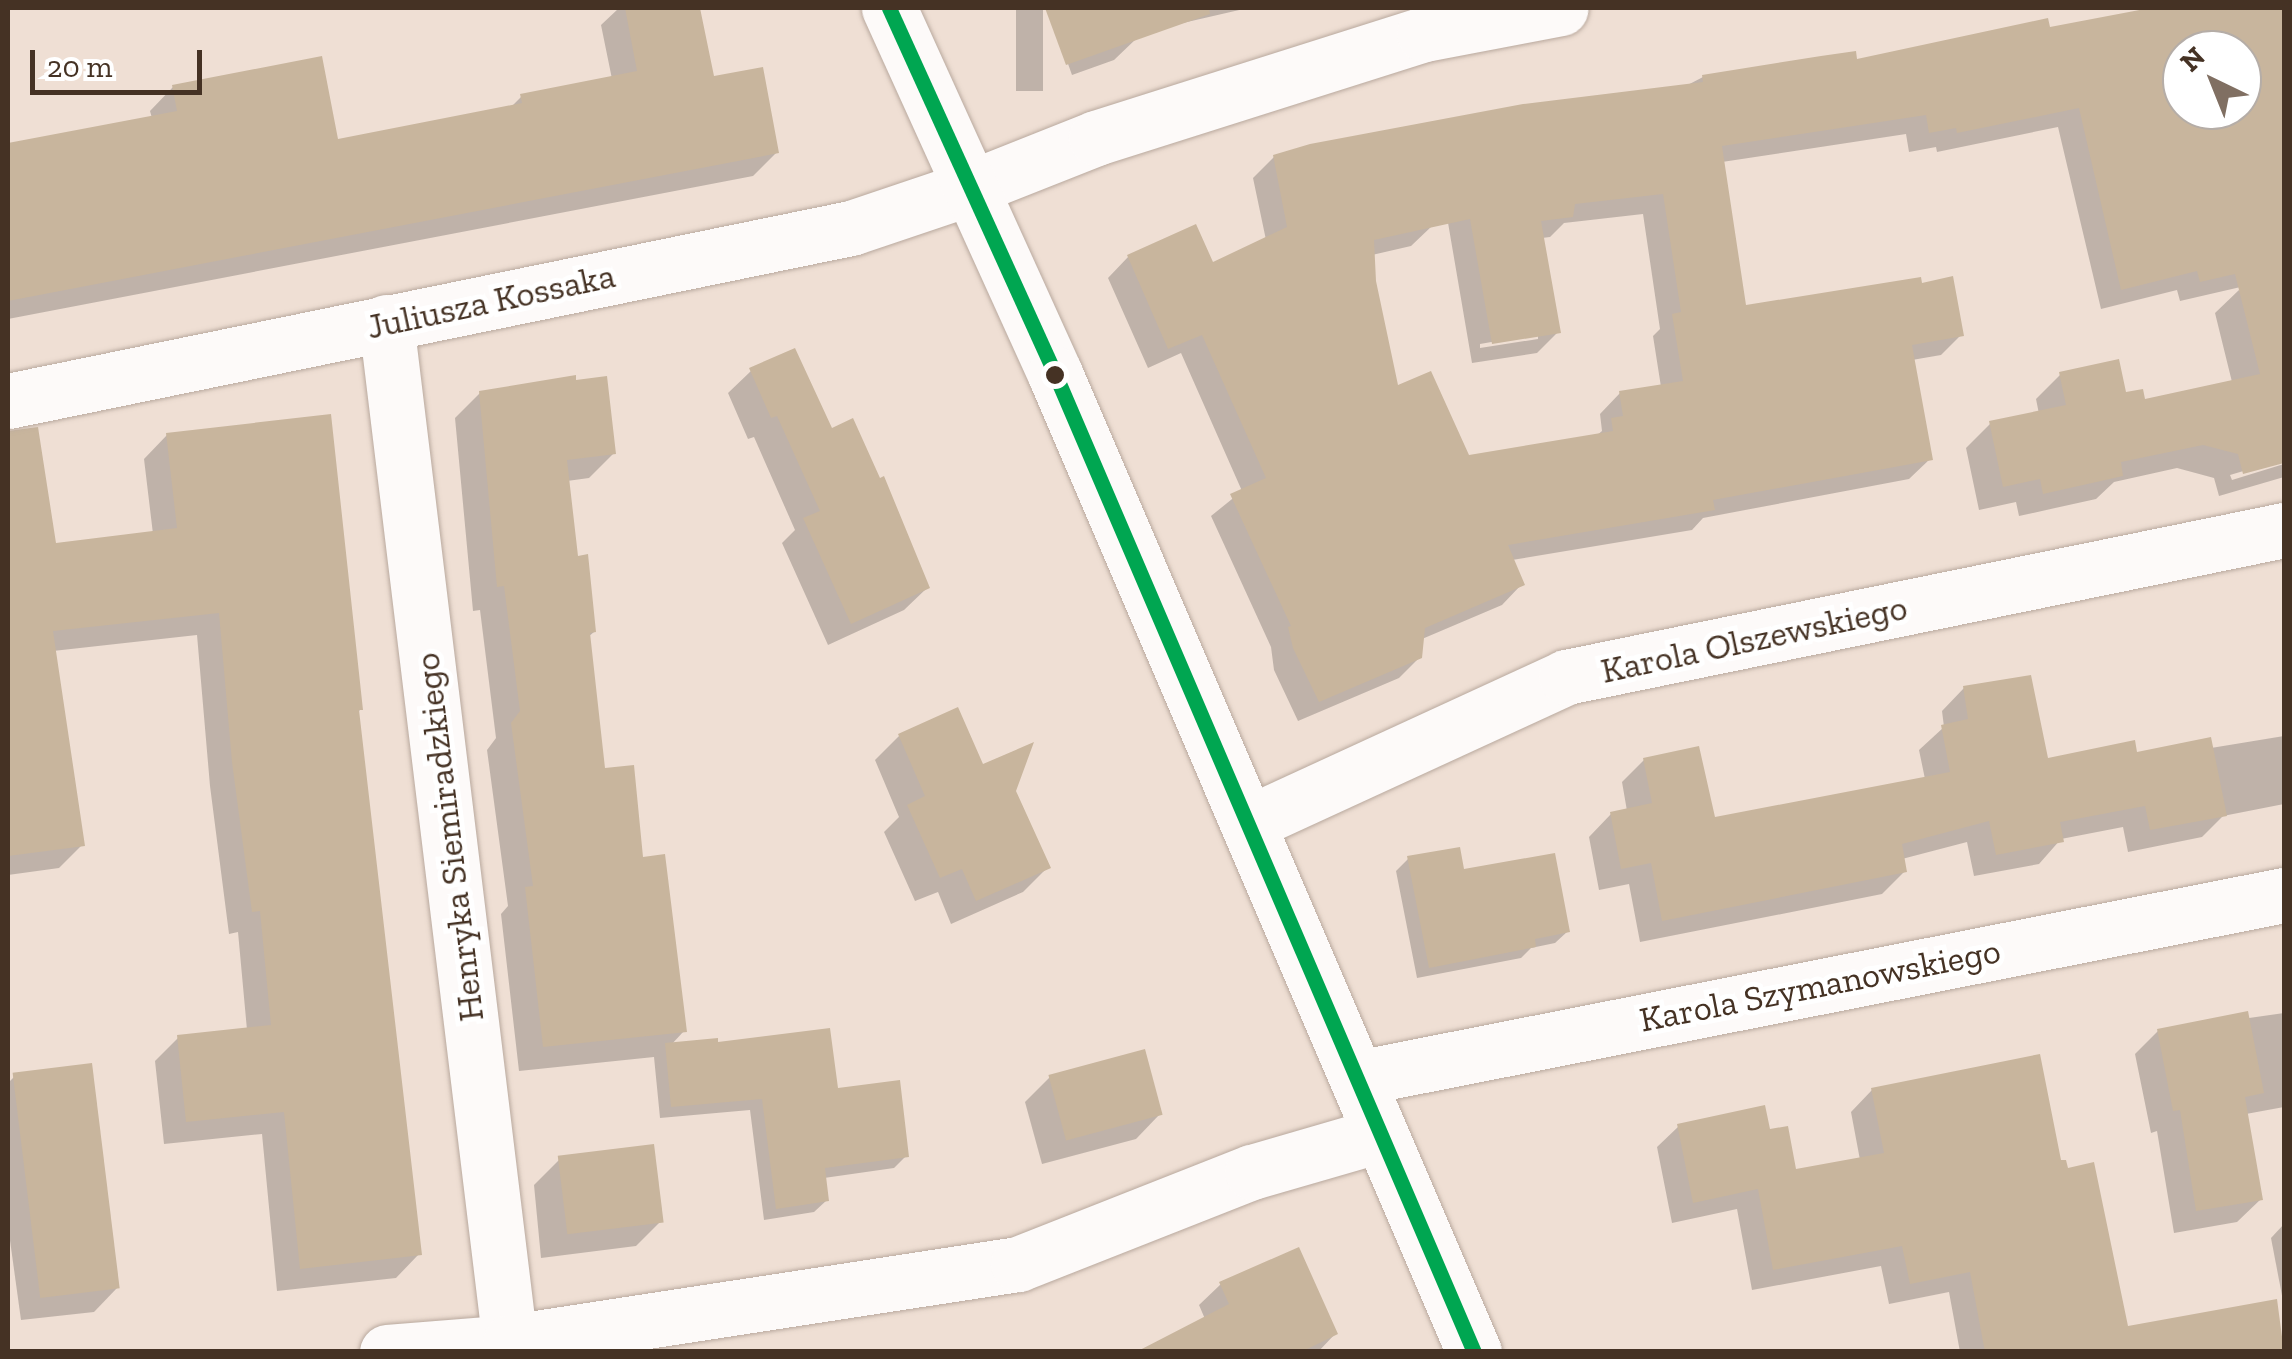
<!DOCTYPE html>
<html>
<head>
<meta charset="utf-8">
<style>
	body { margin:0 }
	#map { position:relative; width:2292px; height:1359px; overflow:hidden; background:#efdfd4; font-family:"Zilla Slab",serif }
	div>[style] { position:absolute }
	.shadow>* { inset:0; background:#0003; transform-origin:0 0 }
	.building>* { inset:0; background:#c8b59d; transform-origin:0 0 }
	.roads { filter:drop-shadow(0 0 2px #b9a99e) drop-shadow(0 0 2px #b9a99e) }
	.minor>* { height:55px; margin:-27.5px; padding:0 27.5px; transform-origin:27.5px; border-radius:27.5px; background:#fdfaf9 }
	.tertiary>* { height:55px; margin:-27.5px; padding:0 27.5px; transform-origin:27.5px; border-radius:27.5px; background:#fdfaf9 }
	.bus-1>* { height:15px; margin:-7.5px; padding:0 7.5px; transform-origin:7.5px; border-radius:7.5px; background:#00a651 }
	.dots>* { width:28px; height:28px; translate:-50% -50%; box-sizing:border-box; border:5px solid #fff; border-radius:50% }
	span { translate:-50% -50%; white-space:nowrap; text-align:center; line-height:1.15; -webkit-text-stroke:10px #fff; paint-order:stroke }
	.street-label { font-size:35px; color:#453224 }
	.frame { position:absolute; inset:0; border:10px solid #453224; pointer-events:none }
	.north { position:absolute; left:2162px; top:30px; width:100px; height:100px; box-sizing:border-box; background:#fff; border:2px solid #b5ada7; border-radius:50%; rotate:317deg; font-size:28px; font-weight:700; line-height:40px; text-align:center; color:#453224 }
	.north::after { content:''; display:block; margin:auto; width:35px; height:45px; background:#806f62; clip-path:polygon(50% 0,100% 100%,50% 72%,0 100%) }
	.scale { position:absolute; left:30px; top:50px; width:172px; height:45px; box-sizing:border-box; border:5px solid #453224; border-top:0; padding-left:12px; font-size:30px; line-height:35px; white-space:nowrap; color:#453224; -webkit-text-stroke:8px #fff; paint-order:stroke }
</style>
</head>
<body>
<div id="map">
	<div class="shadow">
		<i style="clip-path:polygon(619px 8px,697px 8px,712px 79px,776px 153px,753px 176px,8px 319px,8px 145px,152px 118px,150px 111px,173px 87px,336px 142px,510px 108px,521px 97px,612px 79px,601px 25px)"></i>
		<i style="left:1016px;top:8px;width:27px;height:83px"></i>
		<i style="clip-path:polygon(1048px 8px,1248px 8px,1135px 34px,1137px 38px,1114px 60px,1072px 75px)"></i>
		<i style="clip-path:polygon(evenodd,2163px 8px,2284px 8px,2284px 277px,2180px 301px,2177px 290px,2101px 309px,2058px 127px,1937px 152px,1936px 147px,1909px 152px,1906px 134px,1722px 162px,1744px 308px,1961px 335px,1941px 355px,1912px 360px,1930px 459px,1909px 479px,1703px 518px,1692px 530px,1512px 560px,1522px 584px,1502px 605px,1422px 639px,1420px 657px,1399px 678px,1298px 721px,1274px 670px,1271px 647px,1211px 516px,1242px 491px,1181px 353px,1148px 368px,1108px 278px,1128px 257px,1212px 265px,1266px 240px,1253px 178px,1274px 157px,1432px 226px,1411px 246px,1372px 255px,1374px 281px,1396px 388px,1467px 458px,1596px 436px,1602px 431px,1600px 414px,1620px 393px,1661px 387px,1653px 336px,1660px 329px,1643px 214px,1564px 223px,1550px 237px,1542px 238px,1558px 332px,1537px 353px,1472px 363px,1446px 211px,1703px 77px,1855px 62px,2163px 8px,2182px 50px,2242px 50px,2242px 110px,2182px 110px,2182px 50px,2163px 8px,1538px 334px,1538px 339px,1480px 348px,1480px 344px,1538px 334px)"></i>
		<i style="clip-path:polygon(2239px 290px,2284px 332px,2284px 459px,2230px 475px,2232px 480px,2284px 464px,2284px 477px,2219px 496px,2214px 478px,2177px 468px,2114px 482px,2096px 499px,2019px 516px,2016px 502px,1979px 510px,1966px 448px,1990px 424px,2039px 414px,2036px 399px,2060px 375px,2144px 402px,2232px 382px,2215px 313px)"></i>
		<i style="clip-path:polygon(751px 371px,830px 431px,927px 588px,904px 610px,828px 645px,782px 543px,795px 530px,754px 437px,748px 439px,728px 393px)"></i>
		<i style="clip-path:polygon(480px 393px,614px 453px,589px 478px,567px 481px,576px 558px,594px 632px,588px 637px,603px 771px,641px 860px,684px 1031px,671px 1045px,716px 1045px,836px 1090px,906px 1156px,894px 1168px,824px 1178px,827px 1200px,814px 1212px,764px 1220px,750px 1110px,660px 1118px,654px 1057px,519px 1071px,501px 914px,508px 906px,487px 750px,496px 738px,480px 610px,473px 611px,455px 418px)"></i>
		<i style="clip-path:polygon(167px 435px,361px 709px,357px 713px,419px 1254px,396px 1278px,277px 1291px,262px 1134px,164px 1144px,155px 1061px,178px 1038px,247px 1030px,238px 932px,229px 934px,210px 786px,197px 635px,53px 651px,82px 845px,59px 868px,8px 875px,8px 484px,44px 479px,54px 546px,153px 534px,144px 459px)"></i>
		<i style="clip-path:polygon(1964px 688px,2046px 761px,2211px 748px,2284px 736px,2284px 804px,2223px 816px,2202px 837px,2128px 852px,2123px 827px,2061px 839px,2039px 864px,1974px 876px,1967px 842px,1902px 859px,1904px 872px,1882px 894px,1640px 942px,1629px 884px,1599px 890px,1589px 837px,1611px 814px,1627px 811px,1622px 782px,1644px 760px,1713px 820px,1925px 779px,1919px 750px,1944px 727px,1942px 711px)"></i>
		<i style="clip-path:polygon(899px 736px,981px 767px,1014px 791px,1048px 867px,1023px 892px,951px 924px,938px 892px,915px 901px,884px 832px,899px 817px,875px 760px)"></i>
		<i style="clip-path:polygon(1408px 859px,1462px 872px,1568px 931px,1555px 943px,1531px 948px,1521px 958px,1417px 978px,1396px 871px)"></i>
		<i style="clip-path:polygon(2284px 1013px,2284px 1107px,2246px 1114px,2261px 1199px,2237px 1222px,2174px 1233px,2157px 1131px,2151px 1133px,2135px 1054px,2158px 1031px)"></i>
		<i style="clip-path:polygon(15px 1076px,118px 1287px,94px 1312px,21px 1320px,8px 1226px,8px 1083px)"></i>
		<i style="clip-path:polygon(1050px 1077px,1160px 1114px,1136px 1139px,1042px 1164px,1025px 1102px)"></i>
		<i style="clip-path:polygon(1872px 1090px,2059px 1163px,2126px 1329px,2275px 1302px,2284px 1352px,1960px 1352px,1949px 1292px,1889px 1304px,1881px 1266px,1752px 1290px,1737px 1209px,1672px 1223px,1657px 1147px,1679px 1126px,1768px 1132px,1794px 1171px,1860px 1160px,1851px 1112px)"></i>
		<i style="clip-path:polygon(559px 1160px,661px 1221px,636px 1246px,541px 1258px,534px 1185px)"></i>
		<i style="clip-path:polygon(2284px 1224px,2284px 1306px,2271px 1238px)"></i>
		<i style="clip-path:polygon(1221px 1284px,1335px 1334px,1318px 1352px,1141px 1352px,1205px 1319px,1199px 1305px)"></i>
	</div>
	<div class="building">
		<i style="clip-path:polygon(625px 8px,700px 8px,714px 76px,763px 67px,779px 153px,8px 301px,8px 143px,177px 111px,172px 85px,322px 56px,338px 139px,522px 103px,520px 94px,637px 71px)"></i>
		<i style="clip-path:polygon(1045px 8px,1209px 8px,1210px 14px,1066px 65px)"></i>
		<i style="clip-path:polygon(evenodd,2150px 8px,2284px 8px,2284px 463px,2243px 474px,2238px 454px,2203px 445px,2121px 462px,2123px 476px,2043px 494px,2040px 479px,2003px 487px,1989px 421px,2066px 405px,2059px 372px,2119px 359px,2126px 392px,2143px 389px,2145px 399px,2260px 374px,2235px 274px,2200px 282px,2197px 271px,2121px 290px,2079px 108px,1957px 133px,1956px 128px,1929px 133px,1926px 115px,1722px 146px,1746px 305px,1921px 277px,1922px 283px,1953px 276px,1964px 336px,1912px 345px,1933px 460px,1713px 500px,1715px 510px,1508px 545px,1525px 585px,1425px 628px,1422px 658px,1319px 702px,1293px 648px,1288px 627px,1291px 626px,1230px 494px,1266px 478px,1202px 335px,1168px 349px,1127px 255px,1196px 224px,1213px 262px,1287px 227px,1273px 155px,1310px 144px,1523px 104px,1703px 82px,1702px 75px,1821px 56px,1856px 51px,1857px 59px,2048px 18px,2050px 27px,2150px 8px,2182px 50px,2242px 50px,2242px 110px,2182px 110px,2182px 50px,2150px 8px,1663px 194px,1681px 312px,1672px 314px,1683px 381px,1619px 391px,1623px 416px,1611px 418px,1613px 431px,1469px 455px,1431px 371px,1398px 385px,1376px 281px,1374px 240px,1470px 219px,1492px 344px,1561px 333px,1541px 221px,1573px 217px,1575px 204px,1663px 194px)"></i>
		<i style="clip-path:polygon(795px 348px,832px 428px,853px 418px,880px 478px,884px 476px,930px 588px,851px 624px,803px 518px,820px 511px,777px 416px,771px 418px,749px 368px)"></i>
		<i style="clip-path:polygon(576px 375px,576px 380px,607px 376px,616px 454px,567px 460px,578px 556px,588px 554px,596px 632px,590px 633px,605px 768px,634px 765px,643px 857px,665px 854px,687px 1032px,543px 1047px,525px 887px,533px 886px,511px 723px,520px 711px,504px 586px,497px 587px,479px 391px)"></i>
		<i style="clip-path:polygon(331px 414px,363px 710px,359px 710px,422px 1255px,300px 1269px,284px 1112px,186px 1122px,177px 1035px,271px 1025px,260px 911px,252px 912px,232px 762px,219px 613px,53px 631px,85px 846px,8px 856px,8px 431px,38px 427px,56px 543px,177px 528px,166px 433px)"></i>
		<i style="clip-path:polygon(2031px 675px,2048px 758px,2135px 740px,2137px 752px,2211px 737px,2227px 816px,2150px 830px,2145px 806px,2060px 822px,2064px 842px,1996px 855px,1989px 821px,1902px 844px,1907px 872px,1662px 921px,1651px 863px,1621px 869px,1610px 812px,1652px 803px,1643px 758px,1699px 746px,1715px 817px,1950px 772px,1941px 725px,1968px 719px,1963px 686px)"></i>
		<i style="clip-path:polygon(958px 707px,983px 764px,1034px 742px,1016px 791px,1051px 868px,976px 901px,962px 869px,940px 878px,907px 805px,925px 796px,898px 734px)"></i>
		<i style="clip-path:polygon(1460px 847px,1464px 869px,1555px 853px,1570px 932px,1535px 939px,1536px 947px,1429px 968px,1407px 856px)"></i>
		<i style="clip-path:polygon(2248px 1011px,2264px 1093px,2245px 1097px,2263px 1200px,2196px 1211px,2180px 1110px,2173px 1111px,2157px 1029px)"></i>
		<i style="clip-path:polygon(830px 1028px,838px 1088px,900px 1080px,909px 1157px,825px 1168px,829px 1201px,776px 1209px,762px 1099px,671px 1107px,665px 1043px,718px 1038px,718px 1042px)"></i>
		<i style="left:1145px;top:1049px;width:68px;height:100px;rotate:75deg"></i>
		<i style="clip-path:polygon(2040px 1054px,2061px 1160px,2066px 1160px,2068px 1168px,2094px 1162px,2128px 1326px,2277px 1299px,2284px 1352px,1985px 1352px,1970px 1272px,1910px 1284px,1902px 1246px,1773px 1270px,1758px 1189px,1693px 1203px,1677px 1124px,1765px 1105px,1770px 1129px,1788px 1126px,1796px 1169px,1884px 1153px,1871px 1088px)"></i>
		<i style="left:92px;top:1063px;width:227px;height:80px;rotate:83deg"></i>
		<i style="left:654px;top:1144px;width:79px;height:97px;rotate:83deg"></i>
		<i style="clip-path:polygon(1299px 1247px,1338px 1334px,1301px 1352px,1136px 1352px,1229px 1304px,1219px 1282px)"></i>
	</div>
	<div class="roads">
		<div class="minor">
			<i style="left:386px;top:322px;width:1038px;rotate:83.08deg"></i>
			<i style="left:8px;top:401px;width:861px;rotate:-11.6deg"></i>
			<i style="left:851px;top:228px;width:126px;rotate:-18.6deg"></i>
			<i style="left:970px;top:188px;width:136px;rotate:-21.6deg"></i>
			<i style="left:1096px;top:138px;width:344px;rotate:-17.6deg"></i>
			<i style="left:1424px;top:34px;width:139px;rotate:-10.7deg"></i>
			<i style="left:1249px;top:823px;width:349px;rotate:-24.7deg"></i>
			<i style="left:1566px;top:677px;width:733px;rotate:-11.57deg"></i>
			<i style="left:1357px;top:1078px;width:945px;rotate:-11.17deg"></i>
			<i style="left:387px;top:1352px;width:123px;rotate:-4.6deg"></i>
			<i style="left:510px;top:1342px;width:514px;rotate:-8.73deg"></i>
			<i style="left:1018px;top:1264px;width:251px;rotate:-21.5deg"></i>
			<i style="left:1252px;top:1172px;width:132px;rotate:-16.2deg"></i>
		</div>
		<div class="tertiary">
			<i style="left:889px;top:8px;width:402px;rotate:65.6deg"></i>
			<i style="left:1055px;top:374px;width:1064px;rotate:66.81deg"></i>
		</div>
	</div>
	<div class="bus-1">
		<i style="left:889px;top:8px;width:402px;rotate:65.6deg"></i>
		<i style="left:1055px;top:374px;width:1064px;rotate:66.81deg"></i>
	</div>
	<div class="dots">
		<i style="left:1055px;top:375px;background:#453224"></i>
	</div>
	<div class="street-label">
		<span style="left:491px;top:301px;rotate:-12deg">Juliusza Kossaka</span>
		<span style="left:1754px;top:639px;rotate:-12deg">Karola Olszewskiego</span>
		<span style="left:449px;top:837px;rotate:-97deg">Henryka Siemiradzkiego</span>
		<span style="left:1820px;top:985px;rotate:-11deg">Karola Szymanowskiego</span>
	</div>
	<div class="frame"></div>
	<div class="north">N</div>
	<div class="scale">20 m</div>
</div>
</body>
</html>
